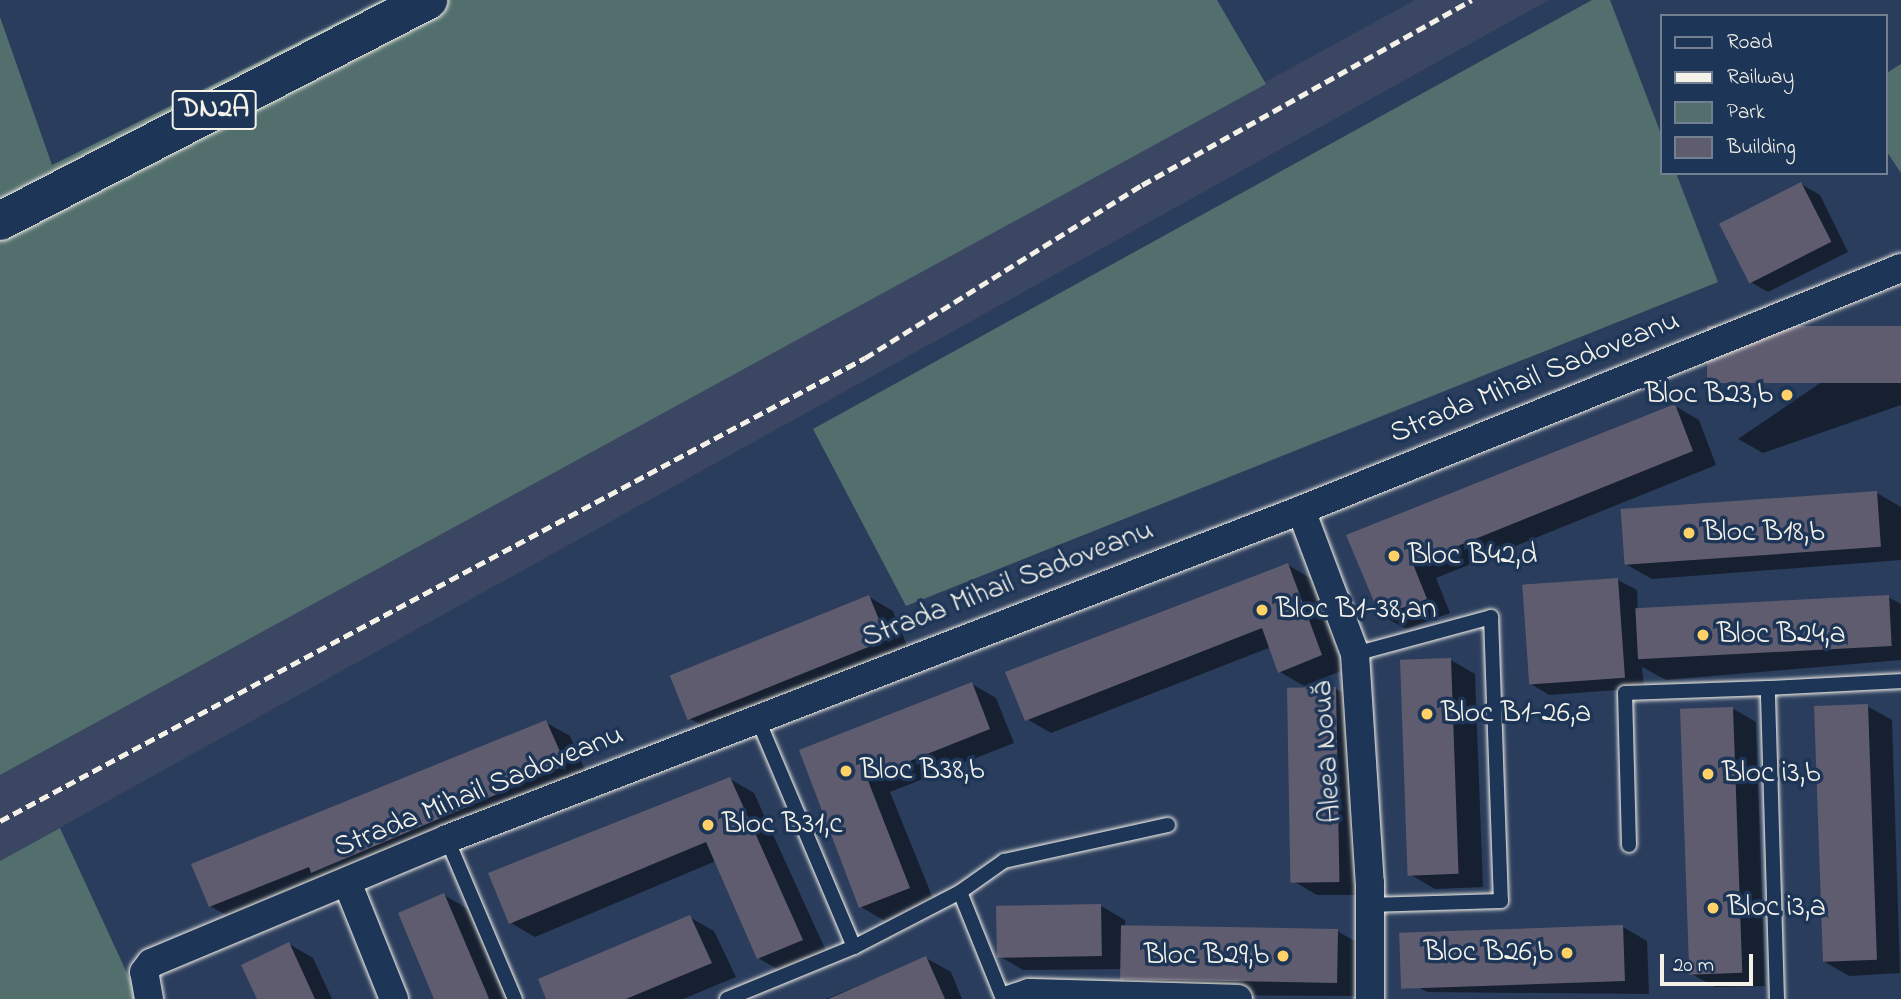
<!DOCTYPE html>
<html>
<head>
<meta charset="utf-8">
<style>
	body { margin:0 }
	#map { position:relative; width:1901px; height:999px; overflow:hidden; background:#2a3d5c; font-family:"Indie Flower",sans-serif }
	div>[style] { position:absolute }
	.built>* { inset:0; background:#3a4662 }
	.green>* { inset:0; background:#526f6d }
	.shadow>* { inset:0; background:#0007 }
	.building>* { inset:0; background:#605c70; transform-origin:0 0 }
	.roads { filter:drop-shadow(0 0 2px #f4f1e8) drop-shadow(0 0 2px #f4f1e8) }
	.service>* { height:14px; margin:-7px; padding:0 7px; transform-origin:7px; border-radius:7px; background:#1d3557 }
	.minor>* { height:28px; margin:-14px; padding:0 14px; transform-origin:14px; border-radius:14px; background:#1d3557 }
	.trunk>* { height:38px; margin:-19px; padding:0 19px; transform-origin:19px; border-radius:19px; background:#1d3557 }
	.rail>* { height:5px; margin-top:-2.5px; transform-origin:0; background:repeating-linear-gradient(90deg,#f4f1e8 0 10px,transparent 0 15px) }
	.dots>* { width:19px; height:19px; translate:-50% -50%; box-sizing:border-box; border:4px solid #1d3557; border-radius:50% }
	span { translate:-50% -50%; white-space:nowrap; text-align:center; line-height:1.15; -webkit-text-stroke:7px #1d3557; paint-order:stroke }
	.shield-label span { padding:2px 5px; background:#1d3557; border:2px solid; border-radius:5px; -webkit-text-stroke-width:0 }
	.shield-label { font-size:28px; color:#f4f1e8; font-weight:700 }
	.street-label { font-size:30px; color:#f4f1e8 }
	.poi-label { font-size:30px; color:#f4f1e8 }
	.right { translate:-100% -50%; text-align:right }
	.left { translate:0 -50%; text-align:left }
	.legend { position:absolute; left:1660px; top:14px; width:228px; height:161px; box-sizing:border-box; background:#1d3557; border:2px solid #738091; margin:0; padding:9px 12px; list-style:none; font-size:21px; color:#f4f1e8 }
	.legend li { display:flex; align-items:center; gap:14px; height:35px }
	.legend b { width:35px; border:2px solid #738091 }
	.scale { position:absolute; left:1660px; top:954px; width:93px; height:32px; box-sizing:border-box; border:4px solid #f4f1e8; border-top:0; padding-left:9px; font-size:21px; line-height:24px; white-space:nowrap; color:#f4f1e8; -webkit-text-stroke:5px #1d3557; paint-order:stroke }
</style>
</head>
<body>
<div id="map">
	<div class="built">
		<i style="clip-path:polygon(1415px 0,1549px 0,0 861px,0 775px)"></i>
	</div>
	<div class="green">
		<i style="clip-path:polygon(383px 0,1217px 0,1266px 84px,0 775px,0 17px,52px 165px)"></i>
		<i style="clip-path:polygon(1592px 0,1610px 0,1661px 134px,1661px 173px,1676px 173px,1718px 282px,906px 606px,813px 429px)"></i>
		<i style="clip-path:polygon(1901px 64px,1901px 173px,1885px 149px,1885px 74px)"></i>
		<i style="clip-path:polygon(60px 828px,139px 999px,0 999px,0 861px)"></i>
	</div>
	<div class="shadow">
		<i style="clip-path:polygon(1801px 184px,1820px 195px,1848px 252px,1768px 292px,1749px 281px)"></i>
		<i style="clip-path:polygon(1901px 328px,1901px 405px,1763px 453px,1738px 439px)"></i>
		<i style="clip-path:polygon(1675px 406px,1699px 420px,1716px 465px,1436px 578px,1450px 613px,1406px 629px,1381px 615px,1348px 536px)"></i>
		<i style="clip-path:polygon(1877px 493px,1901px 507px,1901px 560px,1652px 579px,1627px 565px)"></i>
		<i style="clip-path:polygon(1288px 565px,1312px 579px,1346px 669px,1304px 686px,1280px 672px,1271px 647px,1051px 733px,1027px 719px)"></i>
		<i style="clip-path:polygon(1618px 580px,1637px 590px,1638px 615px,1888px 597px,1901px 604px,1901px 660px,1666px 680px,1642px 667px,1644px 688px,1549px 695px,1531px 684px)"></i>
		<i style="clip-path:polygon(869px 597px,893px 611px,910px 653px,712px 731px,687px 717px)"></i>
		<i style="clip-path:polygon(1451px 660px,1475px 674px,1483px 887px,1435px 889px,1411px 875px)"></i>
		<i style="clip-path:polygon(972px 684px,996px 698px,1014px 743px,890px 792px,934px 901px,885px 921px,861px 907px,801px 751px)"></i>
		<i style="clip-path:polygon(1336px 689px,1360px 702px,1363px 895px,1317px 895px,1293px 881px,1289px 690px)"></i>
		<i style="clip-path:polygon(1867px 706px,1892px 720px,1900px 973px,1849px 976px,1825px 962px)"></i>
		<i style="clip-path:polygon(1732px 708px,1756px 722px,1765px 986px,1715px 987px,1690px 973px)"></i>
		<i style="clip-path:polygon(545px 722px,570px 736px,589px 779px,235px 920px,210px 906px)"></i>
		<i style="clip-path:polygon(730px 779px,754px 793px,827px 953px,782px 972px,758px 958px,716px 861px,535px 937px,511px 923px)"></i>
		<i style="clip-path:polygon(444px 895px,468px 909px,506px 999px,435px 999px)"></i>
		<i style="clip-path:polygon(1101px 906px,1125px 920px,1125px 933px,1337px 931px,1362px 945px,1361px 996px,1148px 995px,1124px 981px,1124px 969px,1023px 970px,999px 956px)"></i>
		<i style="clip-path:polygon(689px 917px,714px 931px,736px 977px,683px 999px,548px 999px)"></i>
		<i style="clip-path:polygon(1623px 927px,1647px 941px,1649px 994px,1427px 992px,1403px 978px)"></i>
		<i style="clip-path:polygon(289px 944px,313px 958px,332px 999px,259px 999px)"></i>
		<i style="clip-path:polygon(926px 958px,951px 972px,962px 999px,826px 999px)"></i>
	</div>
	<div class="building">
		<i style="left:1801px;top:182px;width:67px;height:92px;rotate:63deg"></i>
		<i style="left:1901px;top:326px;width:57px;height:194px;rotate:90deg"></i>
		<i style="clip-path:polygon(1675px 404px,1693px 451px,1413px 564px,1427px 599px,1380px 616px,1346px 535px)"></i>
		<i style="left:1877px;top:491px;width:56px;height:257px;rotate:86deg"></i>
		<i style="clip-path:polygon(1288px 563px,1322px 655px,1278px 673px,1262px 628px,1025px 721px,1005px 672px)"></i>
		<i style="left:1618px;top:578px;width:100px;height:96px;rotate:86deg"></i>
		<i style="left:869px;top:595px;width:48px;height:215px;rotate:68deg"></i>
		<i style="left:1889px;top:595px;width:51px;height:254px;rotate:87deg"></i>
		<i style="left:1451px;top:658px;width:216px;height:51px;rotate:88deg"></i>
		<i style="clip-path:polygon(972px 682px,990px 729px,867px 778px,910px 888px,859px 908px,799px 750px)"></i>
		<i style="left:1336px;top:687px;width:195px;height:49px;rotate:89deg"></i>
		<i style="left:1868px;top:704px;width:256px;height:54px;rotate:88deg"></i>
		<i style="left:1733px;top:707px;width:266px;height:53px;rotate:88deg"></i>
		<i style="clip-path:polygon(546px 720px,566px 765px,311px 873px,309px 867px,209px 907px,191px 864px)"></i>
		<i style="clip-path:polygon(730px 777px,803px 940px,757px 959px,706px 842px,509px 924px,488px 873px)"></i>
		<i style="clip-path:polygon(444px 893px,485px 989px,489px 999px,434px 999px,398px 913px)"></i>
		<i style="left:1101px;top:904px;width:52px;height:105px;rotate:89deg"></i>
		<i style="clip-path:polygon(690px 915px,712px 963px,626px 999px,546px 999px,538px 979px)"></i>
		<i style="left:1623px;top:925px;width:56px;height:224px;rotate:88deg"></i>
		<i style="left:1338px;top:929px;width:54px;height:217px;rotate:91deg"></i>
		<i style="clip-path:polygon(289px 942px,315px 999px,257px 999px,241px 965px)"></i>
		<i style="clip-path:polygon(926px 956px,945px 999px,828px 999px,840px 994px)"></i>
	</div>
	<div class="roads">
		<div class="service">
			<i style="left:1355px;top:654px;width:141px;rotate:-15.2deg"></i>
			<i style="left:1491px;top:617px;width:284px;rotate:88deg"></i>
			<i style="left:1501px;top:901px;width:133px;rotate:178.3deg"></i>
			<i style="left:447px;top:839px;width:174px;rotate:67deg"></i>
			<i style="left:1629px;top:845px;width:152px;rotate:-91.5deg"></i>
			<i style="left:1625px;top:693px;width:143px;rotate:-2deg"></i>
			<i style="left:854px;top:947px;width:119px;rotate:-27.4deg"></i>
			<i style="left:727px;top:999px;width:137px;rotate:-22.3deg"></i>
			<i style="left:854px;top:947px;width:250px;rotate:-112.9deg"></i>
			<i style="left:1003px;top:999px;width:115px;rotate:-111.9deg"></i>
			<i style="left:960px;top:892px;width:54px;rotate:-35.2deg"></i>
			<i style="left:1004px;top:861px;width:168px;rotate:-12.4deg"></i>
			<i style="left:1777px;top:999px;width:311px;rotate:-91.7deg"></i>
			<i style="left:1768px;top:688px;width:133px;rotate:-3deg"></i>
		</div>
		<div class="minor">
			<i style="left:1301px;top:510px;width:154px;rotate:69.4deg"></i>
			<i style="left:1355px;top:654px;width:229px;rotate:86.3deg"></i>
			<i style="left:1370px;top:883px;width:116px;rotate:90deg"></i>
			<i style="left:347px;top:882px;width:126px;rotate:68.1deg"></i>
			<i style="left:149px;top:999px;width:27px;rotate:-100deg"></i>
			<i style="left:144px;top:972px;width:11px;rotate:-52deg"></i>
			<i style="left:151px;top:963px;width:321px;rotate:-22.7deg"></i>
			<i style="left:447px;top:839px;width:915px;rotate:-21.07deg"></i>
			<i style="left:1301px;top:510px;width:647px;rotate:-21.97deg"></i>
			<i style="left:1011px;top:999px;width:19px;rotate:-18deg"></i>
			<i style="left:1029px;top:993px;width:209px;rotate:1.6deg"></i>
		</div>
		<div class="trunk">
			<i style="left:0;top:221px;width:482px;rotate:-27.3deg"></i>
		</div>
	</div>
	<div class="rail">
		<i style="left:0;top:821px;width:981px;rotate:-28.16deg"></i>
		<i style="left:865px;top:358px;width:327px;rotate:-32deg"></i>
		<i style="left:1142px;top:185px;width:378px;rotate:-29.3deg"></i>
	</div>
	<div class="dots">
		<i style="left:1787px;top:395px;background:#ffd166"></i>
		<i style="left:1689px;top:533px;background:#ffd166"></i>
		<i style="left:1394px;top:556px;background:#ffd166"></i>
		<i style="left:1262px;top:610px;background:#ffd166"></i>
		<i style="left:1703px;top:635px;background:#ffd166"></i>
		<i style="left:1427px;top:714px;background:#ffd166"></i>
		<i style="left:846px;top:771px;background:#ffd166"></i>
		<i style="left:1708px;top:774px;background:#ffd166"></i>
		<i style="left:708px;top:825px;background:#ffd166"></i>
		<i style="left:1713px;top:908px;background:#ffd166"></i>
		<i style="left:1567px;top:953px;background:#ffd166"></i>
		<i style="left:1283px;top:956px;background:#ffd166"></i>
	</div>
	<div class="shield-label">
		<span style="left:214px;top:110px">DN2A</span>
	</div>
	<div class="street-label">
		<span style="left:1535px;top:378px;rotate:-22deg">Strada Mihail Sadoveanu</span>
		<span style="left:1008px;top:585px;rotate:-21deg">Strada Mihail Sadoveanu</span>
		<span style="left:1328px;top:752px;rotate:-94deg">Aleea Nouă</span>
		<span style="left:479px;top:792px;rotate:-22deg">Strada Mihail Sadoveanu</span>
	</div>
	<div class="poi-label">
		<span class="right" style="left:1773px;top:395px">Bloc B23,b</span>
		<span class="left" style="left:1703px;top:533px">Bloc B18,b</span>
		<span class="left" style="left:1408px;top:556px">Bloc B42,d</span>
		<span class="left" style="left:1276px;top:610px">Bloc B1-38,an</span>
		<span class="left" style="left:1717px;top:635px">Bloc B24,a</span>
		<span class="left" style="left:1441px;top:714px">Bloc B1-26,a</span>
		<span class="left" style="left:860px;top:771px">Bloc B38,b</span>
		<span class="left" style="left:1722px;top:774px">Bloc i3,b</span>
		<span class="left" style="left:722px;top:825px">Bloc B31,c</span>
		<span class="left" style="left:1727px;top:908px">Bloc i3,a</span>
		<span class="right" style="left:1553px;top:953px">Bloc B26,b</span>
		<span class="right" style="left:1269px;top:956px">Bloc B29,b</span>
	</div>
	<ul class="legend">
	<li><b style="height:9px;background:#1d3557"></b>Road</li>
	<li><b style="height:9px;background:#f4f1e8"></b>Railway</li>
	<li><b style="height:19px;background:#526f6d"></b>Park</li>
	<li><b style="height:19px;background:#605c70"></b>Building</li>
	</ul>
	<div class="scale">20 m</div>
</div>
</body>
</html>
